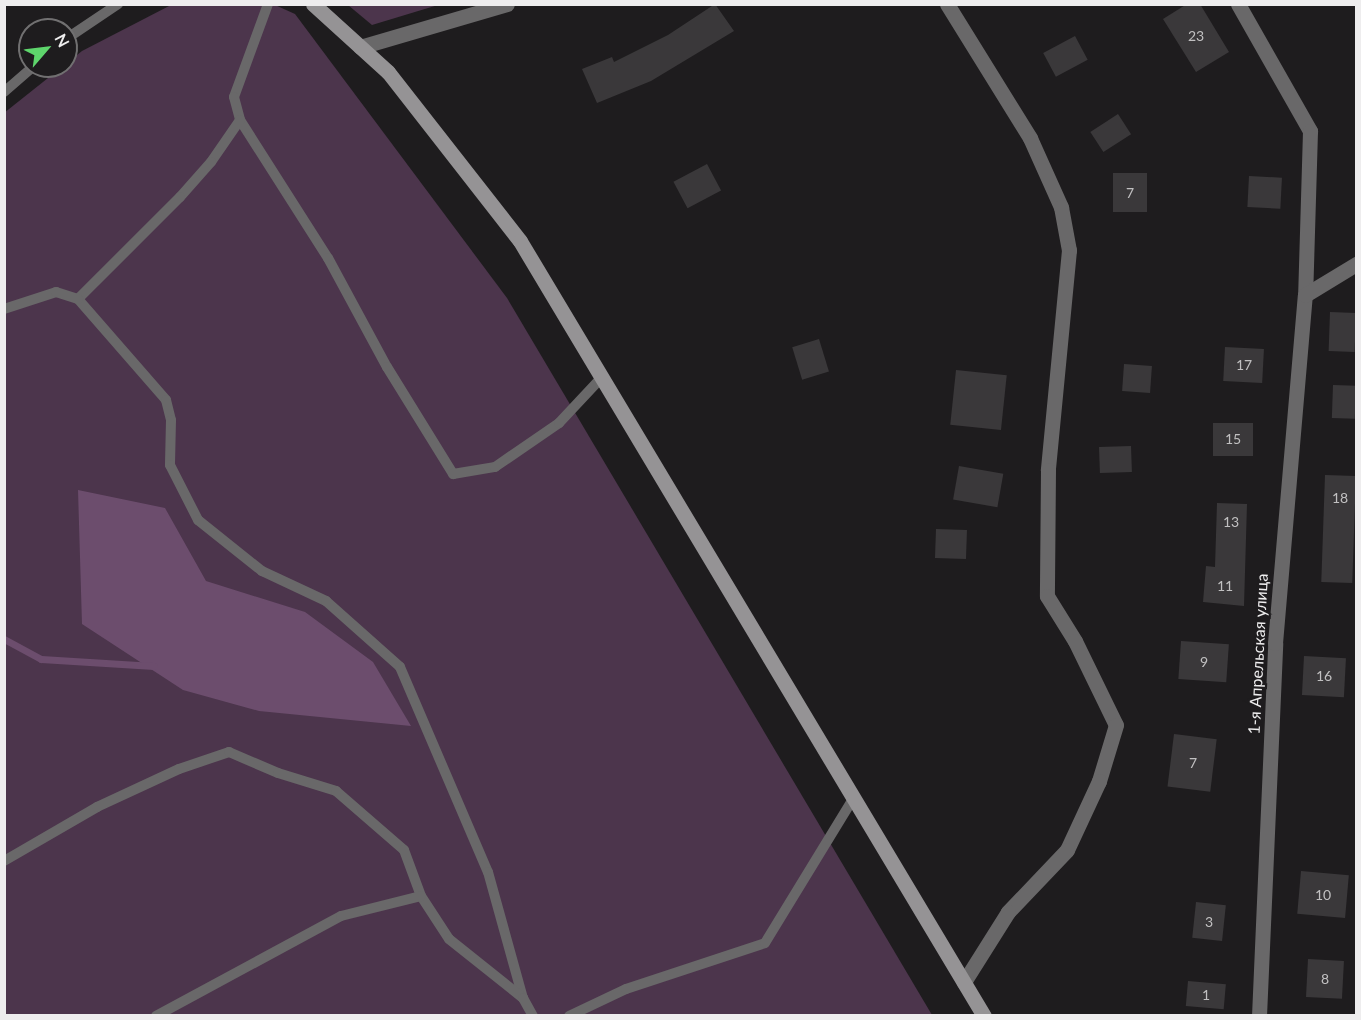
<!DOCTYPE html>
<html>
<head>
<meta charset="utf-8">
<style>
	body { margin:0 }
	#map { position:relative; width:1361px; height:1020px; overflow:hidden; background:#1e1c1e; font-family:Lato,sans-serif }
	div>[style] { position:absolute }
	.green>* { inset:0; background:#4c354c }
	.water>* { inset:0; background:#6c4d6d }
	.stream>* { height:7px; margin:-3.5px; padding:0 3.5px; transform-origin:3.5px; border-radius:3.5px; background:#6c4d6d }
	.building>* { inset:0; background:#3a383a; transform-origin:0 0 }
	.lane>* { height:10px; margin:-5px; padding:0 5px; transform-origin:5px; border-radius:5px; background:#696869 }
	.street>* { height:15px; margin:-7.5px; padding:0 7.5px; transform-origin:7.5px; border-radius:7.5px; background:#696869 }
	.secondary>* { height:15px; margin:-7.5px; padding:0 7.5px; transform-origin:7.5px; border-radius:7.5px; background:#959395 }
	span { translate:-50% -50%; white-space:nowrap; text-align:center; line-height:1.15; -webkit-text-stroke:4.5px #1e1c1e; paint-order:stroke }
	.number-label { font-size:14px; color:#c1c0c1 }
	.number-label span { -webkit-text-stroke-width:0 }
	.street-label { font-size:16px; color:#eeedee }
	.frame { position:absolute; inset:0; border:6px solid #eeedee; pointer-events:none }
	.north { position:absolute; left:18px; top:18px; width:60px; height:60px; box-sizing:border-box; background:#1e1c1e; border:2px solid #717071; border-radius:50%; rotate:62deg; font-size:16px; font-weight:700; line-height:24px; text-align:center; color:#eeedee }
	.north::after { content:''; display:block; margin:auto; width:21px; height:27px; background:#5ed56c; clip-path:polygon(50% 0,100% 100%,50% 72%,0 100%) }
</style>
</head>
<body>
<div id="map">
	<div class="green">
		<i style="clip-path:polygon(171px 5px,275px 5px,295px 14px,507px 298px,932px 1015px,5px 1015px,4px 113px,82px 51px)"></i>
		<i style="clip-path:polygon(348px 5px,438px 5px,372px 25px)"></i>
	</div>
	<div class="water">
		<i style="clip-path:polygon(78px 490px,165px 508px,206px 581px,305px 612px,373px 662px,411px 726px,259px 711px,183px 690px,82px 624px)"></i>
	</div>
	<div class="stream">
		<i style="left:4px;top:639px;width:42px;rotate:28.4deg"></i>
		<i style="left:41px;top:659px;width:113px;rotate:3.5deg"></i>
	</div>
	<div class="building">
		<i style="clip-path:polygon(715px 4px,734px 31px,651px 81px,597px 103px,582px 69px,612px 57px,614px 62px,668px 35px)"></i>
		<i style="clip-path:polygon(1187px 4px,1200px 4px,1229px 52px,1196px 72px,1163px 19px)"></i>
		<i style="left:1075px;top:36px;width:27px;height:36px;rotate:62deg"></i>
		<i style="left:1118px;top:114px;width:24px;height:33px;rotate:57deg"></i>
		<i style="left:707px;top:164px;width:30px;height:38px;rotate:62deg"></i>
		<i style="left:1113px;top:173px;width:34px;height:39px"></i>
		<i style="left:1249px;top:176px;width:33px;height:31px;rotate:3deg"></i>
		<i style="left:1330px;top:312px;width:26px;height:39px;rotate:2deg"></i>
		<i style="left:819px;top:339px;width:34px;height:28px;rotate:73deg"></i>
		<i style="left:1225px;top:347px;width:39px;height:34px;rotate:3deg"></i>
		<i style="left:1124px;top:364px;width:28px;height:27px;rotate:4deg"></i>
		<i style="left:956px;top:370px;width:51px;height:55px;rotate:6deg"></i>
		<i style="left:1333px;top:385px;width:23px;height:33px;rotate:2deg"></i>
		<i style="left:1213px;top:423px;width:40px;height:33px"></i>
		<i style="left:1131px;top:446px;width:26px;height:32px;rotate:88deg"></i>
		<i style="left:959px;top:466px;width:45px;height:34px;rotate:10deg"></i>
		<i style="left:1325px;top:475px;width:31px;height:107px;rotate:2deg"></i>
		<i style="clip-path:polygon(1217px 503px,1247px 504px,1244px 606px,1203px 602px,1206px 566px,1215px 567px)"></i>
		<i style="left:936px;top:529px;width:31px;height:29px;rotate:2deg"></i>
		<i style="left:1181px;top:641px;width:48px;height:38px;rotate:4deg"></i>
		<i style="left:1304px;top:656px;width:42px;height:39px;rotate:3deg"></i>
		<i style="left:1174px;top:734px;width:43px;height:53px;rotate:7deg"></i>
		<i style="left:1301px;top:871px;width:48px;height:43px;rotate:5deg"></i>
		<i style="left:1196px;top:902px;width:30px;height:36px;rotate:6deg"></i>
		<i style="left:1308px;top:959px;width:36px;height:38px;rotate:3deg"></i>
		<i style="left:1188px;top:981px;width:38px;height:25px;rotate:5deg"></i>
	</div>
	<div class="lane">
		<i style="left:268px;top:4px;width:99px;rotate:110.1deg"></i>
		<i style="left:234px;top:97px;width:24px;rotate:75deg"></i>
		<i style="left:240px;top:120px;width:164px;rotate:57.5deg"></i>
		<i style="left:328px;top:258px;width:124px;rotate:61.6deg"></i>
		<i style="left:387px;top:367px;width:126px;rotate:58.3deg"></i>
		<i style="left:453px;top:474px;width:43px;rotate:-9.5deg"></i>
		<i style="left:495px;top:467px;width:78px;rotate:-34.5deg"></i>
		<i style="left:559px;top:423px;width:63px;rotate:-46.9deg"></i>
		<i style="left:66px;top:39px;width:63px;rotate:-33.9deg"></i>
		<i style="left:4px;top:92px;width:40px;rotate:-41deg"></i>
		<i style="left:240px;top:120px;width:51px;rotate:124.6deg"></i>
		<i style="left:211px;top:162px;width:47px;rotate:131.5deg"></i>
		<i style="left:180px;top:197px;width:144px;rotate:135deg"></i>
		<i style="left:78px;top:299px;width:134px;rotate:48.9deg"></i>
		<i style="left:166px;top:400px;width:21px;rotate:76deg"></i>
		<i style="left:171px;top:420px;width:45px;rotate:91.3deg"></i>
		<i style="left:170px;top:465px;width:62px;rotate:63deg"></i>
		<i style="left:198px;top:520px;width:82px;rotate:38.6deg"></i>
		<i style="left:262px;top:571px;width:71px;rotate:25.1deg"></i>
		<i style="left:326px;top:601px;width:99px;rotate:41.7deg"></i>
		<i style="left:400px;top:667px;width:223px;rotate:66.8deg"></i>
		<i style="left:488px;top:872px;width:131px;rotate:74.5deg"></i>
		<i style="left:4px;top:309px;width:55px;rotate:-18.1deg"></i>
		<i style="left:56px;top:292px;width:23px;rotate:18deg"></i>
		<i style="left:4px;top:861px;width:108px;rotate:-30.1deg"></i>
		<i style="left:97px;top:807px;width:90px;rotate:-24.9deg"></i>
		<i style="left:179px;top:769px;width:53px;rotate:-18.8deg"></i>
		<i style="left:229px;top:752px;width:53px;rotate:23.2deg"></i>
		<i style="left:278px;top:773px;width:61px;rotate:17.2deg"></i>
		<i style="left:336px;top:791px;width:90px;rotate:40.9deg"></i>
		<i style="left:404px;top:850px;width:49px;rotate:69.7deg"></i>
		<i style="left:421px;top:896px;width:51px;rotate:56.9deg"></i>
		<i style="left:449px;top:939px;width:95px;rotate:38.6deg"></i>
		<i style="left:523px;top:998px;width:21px;rotate:61deg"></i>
		<i style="left:156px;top:1016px;width:210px;rotate:-28.4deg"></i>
		<i style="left:341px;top:916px;width:82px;rotate:-14deg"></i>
		<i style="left:569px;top:1016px;width:63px;rotate:-25.3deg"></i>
		<i style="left:626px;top:989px;width:146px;rotate:-18.3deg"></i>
		<i style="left:765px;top:943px;width:171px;rotate:-58.6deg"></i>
	</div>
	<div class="street">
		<i style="left:947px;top:4px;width:158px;rotate:58.2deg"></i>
		<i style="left:1030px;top:138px;width:76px;rotate:65.8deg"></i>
		<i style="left:1061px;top:207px;width:44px;rotate:79.5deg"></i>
		<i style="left:1069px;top:250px;width:221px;rotate:95.5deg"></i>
		<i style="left:1048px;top:470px;width:126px;rotate:90.5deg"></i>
		<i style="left:1047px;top:596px;width:53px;rotate:58.1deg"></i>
		<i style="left:1075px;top:641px;width:93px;rotate:64deg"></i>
		<i style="left:1116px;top:725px;width:59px;rotate:106.9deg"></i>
		<i style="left:1099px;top:781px;width:76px;rotate:114.9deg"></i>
		<i style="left:1067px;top:850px;width:86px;rotate:133.6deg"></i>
		<i style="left:1008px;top:912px;width:83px;rotate:122.2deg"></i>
		<i style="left:1238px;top:4px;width:146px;rotate:60.4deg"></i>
		<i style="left:1310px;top:131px;width:164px;rotate:91.7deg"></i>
		<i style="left:360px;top:47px;width:153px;rotate:-16.3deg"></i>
		<i style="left:1259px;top:1016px;width:373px;rotate:-87.5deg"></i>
		<i style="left:1275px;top:643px;width:349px;rotate:-85.1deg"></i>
		<i style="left:1305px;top:295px;width:60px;rotate:-31.3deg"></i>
	</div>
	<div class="secondary">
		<i style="left:313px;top:4px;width:101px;rotate:42.2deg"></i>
		<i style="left:388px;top:72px;width:214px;rotate:52deg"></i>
		<i style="left:520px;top:241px;width:903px;rotate:59.09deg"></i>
	</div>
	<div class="number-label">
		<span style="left:1196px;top:36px">23</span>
		<span style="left:1130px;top:193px">7</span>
		<span style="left:1244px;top:365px">17</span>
		<span style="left:1233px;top:439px">15</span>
		<span style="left:1340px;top:498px">18</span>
		<span style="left:1231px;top:522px">13</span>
		<span style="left:1225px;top:586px">11</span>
		<span style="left:1204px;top:662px">9</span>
		<span style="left:1324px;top:676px">16</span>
		<span style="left:1193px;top:763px">7</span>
		<span style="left:1323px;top:895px">10</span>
		<span style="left:1209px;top:922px">3</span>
		<span style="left:1325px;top:979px">8</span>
		<span style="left:1206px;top:995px">1</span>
	</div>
	<div class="street-label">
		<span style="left:1258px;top:654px;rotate:-87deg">1-я Апрельская улица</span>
	</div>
	<div class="frame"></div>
	<div class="north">N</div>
</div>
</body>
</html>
